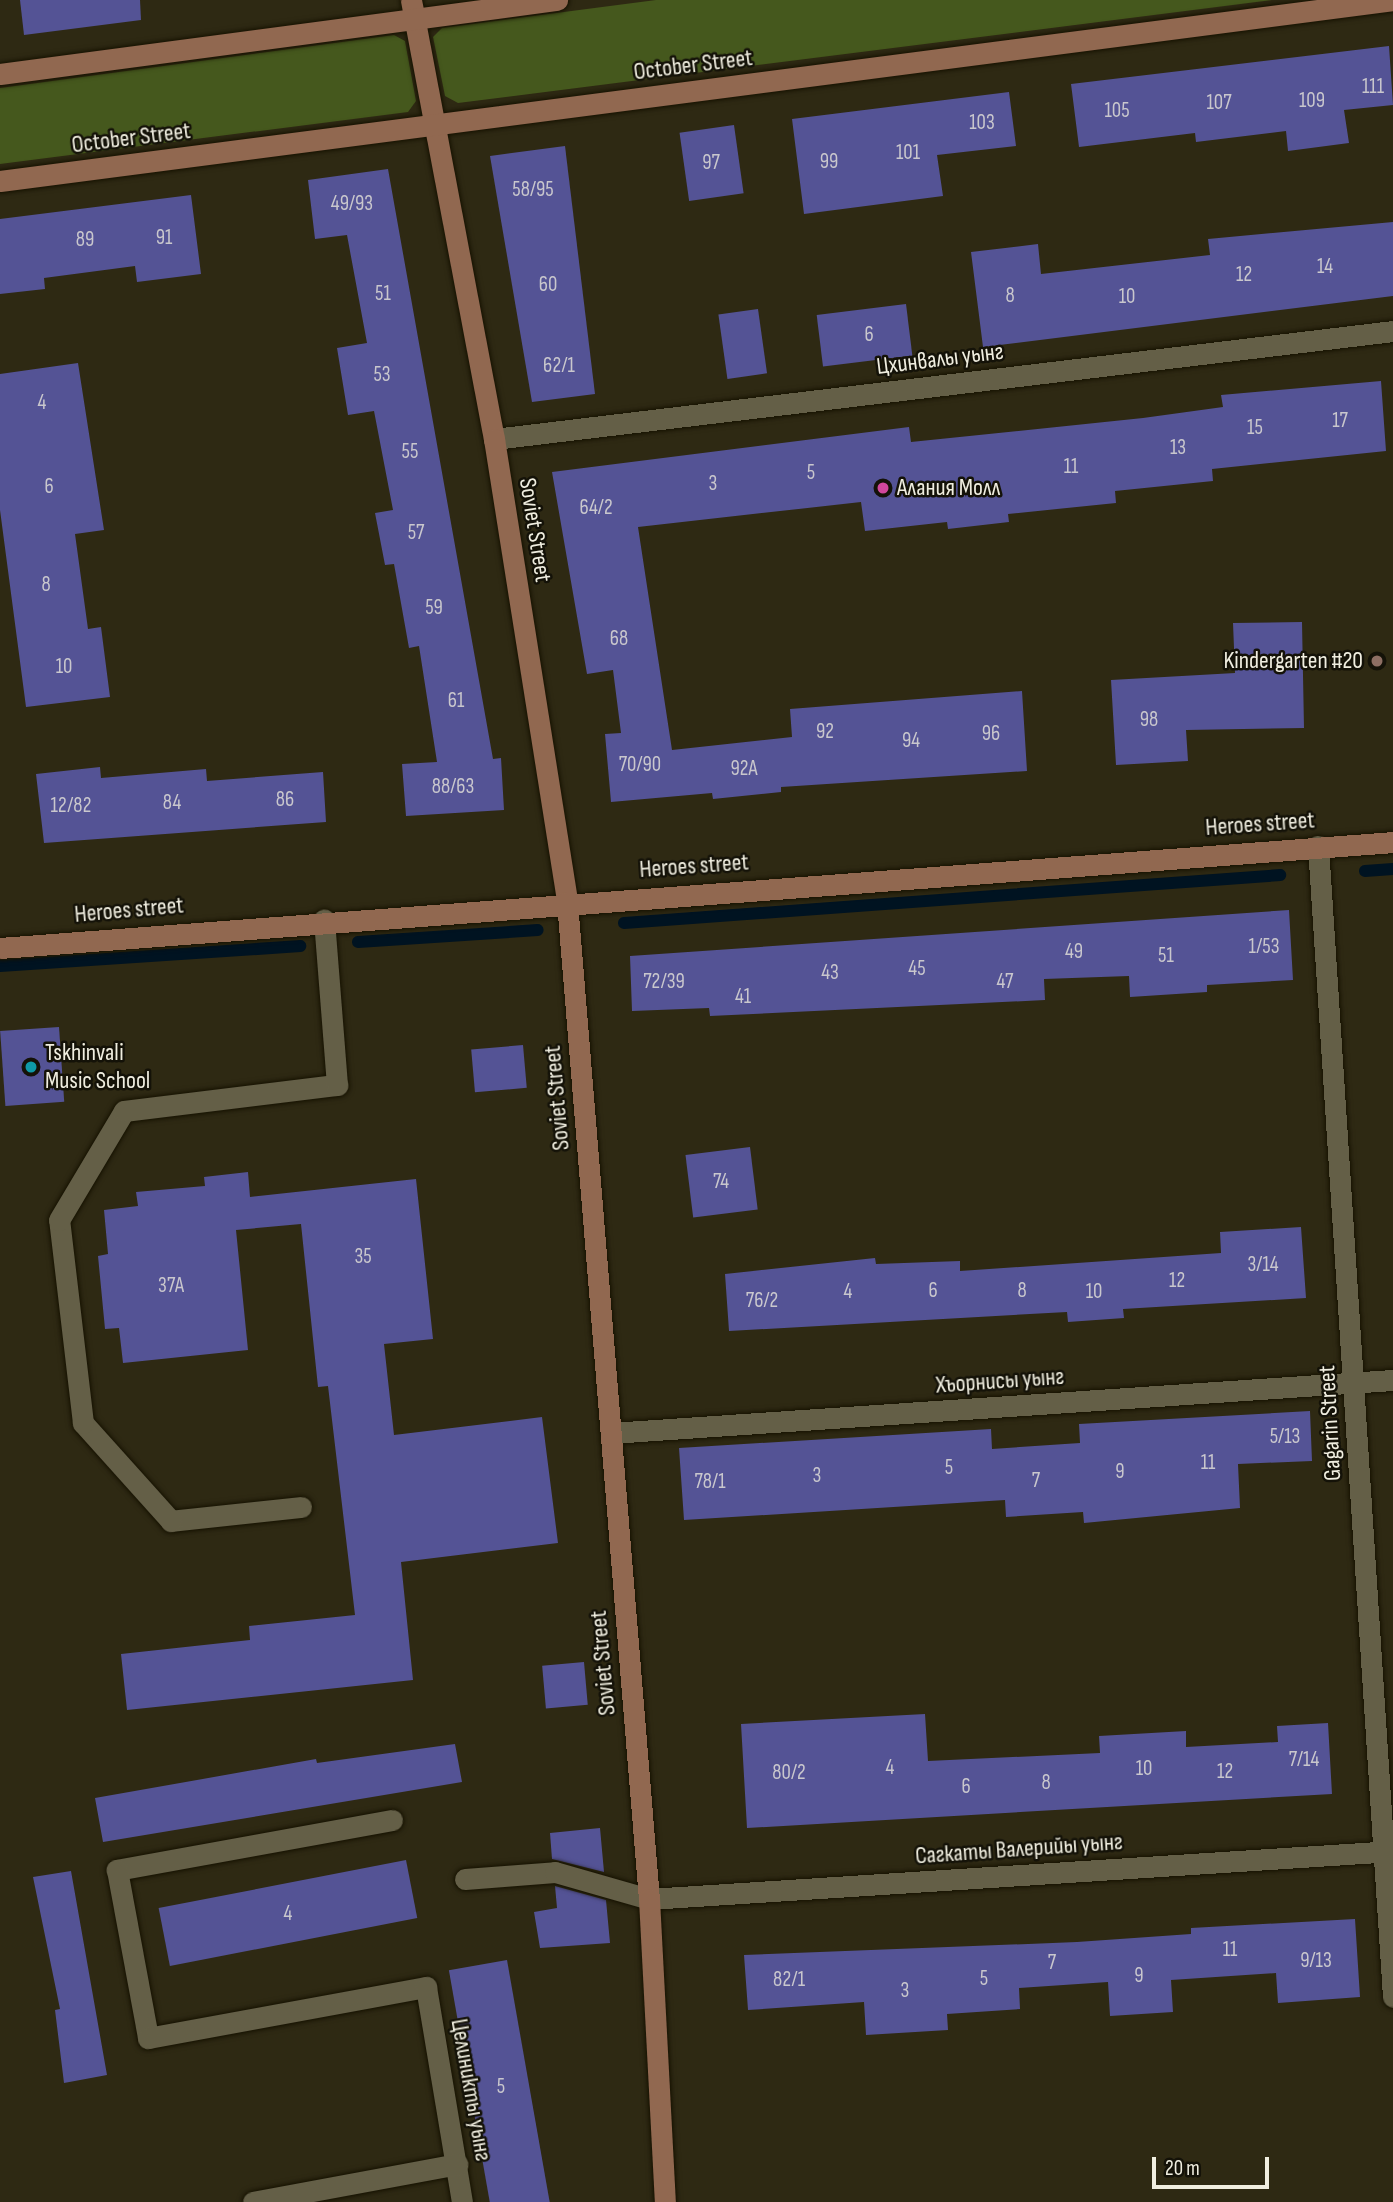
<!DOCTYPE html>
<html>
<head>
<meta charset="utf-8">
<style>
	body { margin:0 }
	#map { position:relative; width:1393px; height:2202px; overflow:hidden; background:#2e2913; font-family:"Sofia Sans Condensed",sans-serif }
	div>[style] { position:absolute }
	.green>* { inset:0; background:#45581d }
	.stream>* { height:12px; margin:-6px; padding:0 6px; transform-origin:6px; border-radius:6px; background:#001321 }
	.building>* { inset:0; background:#545395; transform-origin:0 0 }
	.roads { filter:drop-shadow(0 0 2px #161200) drop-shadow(0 0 2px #161200) }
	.lane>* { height:21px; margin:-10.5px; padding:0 10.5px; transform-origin:10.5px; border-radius:10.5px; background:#645f47 }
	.street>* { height:21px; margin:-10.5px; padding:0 10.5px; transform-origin:10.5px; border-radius:10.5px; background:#645f47 }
	.secondary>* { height:21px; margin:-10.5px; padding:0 10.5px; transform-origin:10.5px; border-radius:10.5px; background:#916850 }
	.dots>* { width:19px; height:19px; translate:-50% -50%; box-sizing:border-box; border:4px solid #141208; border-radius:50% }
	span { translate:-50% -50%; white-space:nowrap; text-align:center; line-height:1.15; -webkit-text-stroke:5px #141208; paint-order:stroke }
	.number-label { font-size:21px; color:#c9c7cd }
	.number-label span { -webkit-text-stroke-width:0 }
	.street-label { font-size:24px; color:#f0eee0 }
	.poi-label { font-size:24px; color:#f0eee0 }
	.left { translate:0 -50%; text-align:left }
	.right { translate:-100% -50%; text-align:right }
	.scale { position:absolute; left:1152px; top:2157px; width:117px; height:32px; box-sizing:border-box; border:4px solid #f0eee0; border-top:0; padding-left:9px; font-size:21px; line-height:24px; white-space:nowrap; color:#f0eee0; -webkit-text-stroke:5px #141208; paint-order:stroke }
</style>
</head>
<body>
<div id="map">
	<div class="green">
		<i style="clip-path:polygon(656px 0,1272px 0,458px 103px,445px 96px,433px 37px,442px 28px)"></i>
		<i style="clip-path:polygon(394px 35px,405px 41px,416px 101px,408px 112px,0 164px,0 88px)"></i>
	</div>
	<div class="stream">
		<i style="left:1365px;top:871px;width:28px;rotate:-4deg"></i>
		<i style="left:624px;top:923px;width:658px;rotate:-4.18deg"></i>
		<i style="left:358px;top:942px;width:180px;rotate:-3.8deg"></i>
		<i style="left:0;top:966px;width:301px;rotate:-3.8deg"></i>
	</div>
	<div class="building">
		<i style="clip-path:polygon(20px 0,140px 0,141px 20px,24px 35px)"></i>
		<i style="clip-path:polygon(1389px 46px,1393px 105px,1344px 110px,1349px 143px,1288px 151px,1286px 131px,1196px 142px,1195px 133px,1079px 147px,1071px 84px)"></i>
		<i style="clip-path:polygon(1009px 92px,1016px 146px,937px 155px,943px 196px,804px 214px,792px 119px)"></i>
		<i style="left:734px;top:125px;width:69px;height:55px;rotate:82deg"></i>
		<i style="clip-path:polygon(565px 146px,595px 394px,532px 402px,490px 156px)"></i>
		<i style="clip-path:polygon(388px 169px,493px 759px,501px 758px,504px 810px,406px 816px,402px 764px,437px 762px,419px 646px,409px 648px,394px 564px,385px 565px,375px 513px,393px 510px,374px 411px,348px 415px,337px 348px,367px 343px,347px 235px,315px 239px,308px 180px)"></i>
		<i style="clip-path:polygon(191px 195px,201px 274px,137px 282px,135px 266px,44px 278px,45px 289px,0 294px,0 219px)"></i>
		<i style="clip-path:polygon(1393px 222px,1393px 296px,983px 347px,971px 252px,1038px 244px,1041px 274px,1210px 255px,1208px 239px)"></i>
		<i style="left:906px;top:304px;width:52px;height:90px;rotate:83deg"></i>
		<i style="left:758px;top:309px;width:65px;height:40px;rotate:82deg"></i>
		<i style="clip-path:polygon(78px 363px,104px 530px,75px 534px,88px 629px,101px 627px,110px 697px,26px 707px,0 510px,0 374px)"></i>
		<i style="clip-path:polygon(1381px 381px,1386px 451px,1212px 469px,1213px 481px,1115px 491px,1116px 503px,1008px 514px,1009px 522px,948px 529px,947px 522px,865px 531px,861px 502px,638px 527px,672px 750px,792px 737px,790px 709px,1022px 691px,1027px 771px,781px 787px,781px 792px,713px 799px,712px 793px,611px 802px,605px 734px,621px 733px,613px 670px,587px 674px,552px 472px,909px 427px,911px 442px,1143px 418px,1223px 407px,1221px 395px)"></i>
		<i style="clip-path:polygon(1302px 622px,1304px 728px,1186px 730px,1188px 761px,1116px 765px,1111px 680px,1235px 673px,1233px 623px)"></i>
		<i style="clip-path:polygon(100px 767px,101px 778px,206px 769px,207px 781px,323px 772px,326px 822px,44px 843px,36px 774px)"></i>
		<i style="clip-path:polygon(1289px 910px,1293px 980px,1207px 985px,1207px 992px,1130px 997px,1129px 976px,1044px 979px,1045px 1000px,710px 1016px,709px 1008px,632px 1011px,630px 956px)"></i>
		<i style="left:59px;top:1027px;width:75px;height:59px;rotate:86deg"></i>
		<i style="left:523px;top:1045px;width:43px;height:52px;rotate:85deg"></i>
		<i style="left:750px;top:1147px;width:63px;height:65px;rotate:83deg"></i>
		<i style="clip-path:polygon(248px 1172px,250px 1197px,416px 1179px,433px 1339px,384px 1344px,394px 1435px,542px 1417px,558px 1543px,401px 1562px,413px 1680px,127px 1710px,121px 1654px,250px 1640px,249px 1626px,355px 1615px,328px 1386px,318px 1387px,301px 1224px,236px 1230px,248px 1350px,123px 1363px,119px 1328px,105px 1329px,98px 1256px,108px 1254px,104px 1210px,138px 1206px,136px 1192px,205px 1186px,204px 1177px)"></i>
		<i style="clip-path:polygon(1301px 1227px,1306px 1298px,1123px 1309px,1124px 1318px,1068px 1322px,1067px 1312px,729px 1331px,725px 1274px,875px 1258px,876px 1264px,960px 1261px,960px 1271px,1221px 1253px,1220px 1232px)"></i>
		<i style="clip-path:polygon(1310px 1411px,1312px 1461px,1238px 1464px,1240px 1508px,1084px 1523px,1083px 1512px,1006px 1517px,1005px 1500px,684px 1520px,679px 1448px,991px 1429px,992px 1449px,1080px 1443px,1079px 1424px)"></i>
		<i style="left:584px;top:1662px;width:43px;height:42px;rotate:85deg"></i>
		<i style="clip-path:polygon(925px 1714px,928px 1761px,1100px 1753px,1099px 1736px,1186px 1731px,1186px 1747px,1278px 1742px,1277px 1726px,1328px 1723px,1332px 1794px,747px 1828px,741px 1724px)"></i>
		<i style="clip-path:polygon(455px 1744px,462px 1782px,103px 1842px,95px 1798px,316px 1759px,317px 1763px)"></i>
		<i style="clip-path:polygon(600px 1828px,604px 1872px,552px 1859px,550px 1833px)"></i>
		<i style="left:406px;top:1860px;width:59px;height:252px;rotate:79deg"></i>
		<i style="clip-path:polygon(71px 1871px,107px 2075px,64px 2083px,55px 2010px,60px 2009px,33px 1877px)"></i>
		<i style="clip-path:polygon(555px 1886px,606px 1900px,610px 1943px,540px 1948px,534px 1912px,557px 1908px)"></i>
		<i style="clip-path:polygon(1355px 1919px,1360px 1997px,1278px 2003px,1276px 1973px,1171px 1980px,1173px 2012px,1110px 2016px,1108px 1982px,1019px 1988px,1020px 2009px,947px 2014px,948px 2030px,866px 2035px,864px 2002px,748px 2010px,744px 1955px,1077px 1942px,1191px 1934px,1191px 1928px)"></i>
		<i style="left:507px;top:1960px;width:246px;height:59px;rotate:80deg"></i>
	</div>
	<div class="roads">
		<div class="lane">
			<i style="left:301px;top:1507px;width:131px;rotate:173.9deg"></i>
			<i style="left:171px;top:1521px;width:132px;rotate:-131.9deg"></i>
			<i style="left:83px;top:1423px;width:204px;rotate:-96.7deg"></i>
			<i style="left:59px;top:1220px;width:127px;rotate:-59.2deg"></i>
			<i style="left:124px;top:1111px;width:215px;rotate:-7deg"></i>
			<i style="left:337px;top:1085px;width:166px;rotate:-94.5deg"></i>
			<i style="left:392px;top:1820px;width:280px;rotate:169.7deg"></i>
			<i style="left:117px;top:1870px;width:171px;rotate:79.5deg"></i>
			<i style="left:148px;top:2038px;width:283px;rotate:-10.4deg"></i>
			<i style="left:426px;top:1987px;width:218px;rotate:80.5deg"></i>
			<i style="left:465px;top:1879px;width:90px;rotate:-4.4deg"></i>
			<i style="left:555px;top:1872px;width:98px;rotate:16deg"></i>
			<i style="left:253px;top:2202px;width:208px;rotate:-10.5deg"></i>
		</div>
		<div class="street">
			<i style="left:494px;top:439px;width:905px;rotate:-6.85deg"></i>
			<i style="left:1318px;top:846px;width:1153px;rotate:86.27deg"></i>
			<i style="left:611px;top:1433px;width:784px;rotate:-3.88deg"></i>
			<i style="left:649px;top:1899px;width:746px;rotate:-3.69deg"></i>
		</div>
		<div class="secondary">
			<i style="left:411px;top:0;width:447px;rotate:79.3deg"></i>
			<i style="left:494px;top:439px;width:469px;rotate:81deg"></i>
			<i style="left:567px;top:902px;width:1000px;rotate:85.3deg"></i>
			<i style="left:649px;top:1899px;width:303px;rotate:87deg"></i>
			<i style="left:0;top:74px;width:562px;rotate:-7.57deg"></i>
			<i style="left:0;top:181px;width:1405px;rotate:-7.4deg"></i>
			<i style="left:0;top:948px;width:1397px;rotate:-4.35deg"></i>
		</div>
	</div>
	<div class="dots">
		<i style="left:883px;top:488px;background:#d1479c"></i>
		<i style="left:1377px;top:661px;background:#8d6e63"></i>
		<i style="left:31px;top:1067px;background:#0f9aa8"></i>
	</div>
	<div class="number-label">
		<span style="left:1373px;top:87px">111</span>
		<span style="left:1312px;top:101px">109</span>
		<span style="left:1219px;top:103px">107</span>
		<span style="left:1117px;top:111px">105</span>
		<span style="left:982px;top:123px">103</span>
		<span style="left:908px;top:153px">101</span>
		<span style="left:829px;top:162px">99</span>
		<span style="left:711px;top:163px">97</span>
		<span style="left:533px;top:190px">58/95</span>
		<span style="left:352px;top:204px">49/93</span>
		<span style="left:164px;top:238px">91</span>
		<span style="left:85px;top:240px">89</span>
		<span style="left:1325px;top:267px">14</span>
		<span style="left:1244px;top:275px">12</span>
		<span style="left:548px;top:285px">60</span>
		<span style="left:383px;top:294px">51</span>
		<span style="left:1010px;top:296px">8</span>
		<span style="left:1127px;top:297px">10</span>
		<span style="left:869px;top:335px">6</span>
		<span style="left:559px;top:366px">62/1</span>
		<span style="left:382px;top:375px">53</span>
		<span style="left:42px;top:403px">4</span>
		<span style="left:1340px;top:421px">17</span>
		<span style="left:1255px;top:428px">15</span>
		<span style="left:1178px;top:448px">13</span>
		<span style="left:410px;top:452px">55</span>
		<span style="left:1071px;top:467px">11</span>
		<span style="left:811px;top:473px">5</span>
		<span style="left:713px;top:484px">3</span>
		<span style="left:49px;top:487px">6</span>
		<span style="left:596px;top:508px">64/2</span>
		<span style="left:416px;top:533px">57</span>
		<span style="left:46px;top:585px">8</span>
		<span style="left:434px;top:608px">59</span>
		<span style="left:619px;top:639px">68</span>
		<span style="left:64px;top:667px">10</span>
		<span style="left:456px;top:701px">61</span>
		<span style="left:1149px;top:720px">98</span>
		<span style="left:825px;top:732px">92</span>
		<span style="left:991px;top:734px">96</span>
		<span style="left:911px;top:741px">94</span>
		<span style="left:640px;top:765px">70/90</span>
		<span style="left:744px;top:769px">92А</span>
		<span style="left:453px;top:787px">88/63</span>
		<span style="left:285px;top:800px">86</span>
		<span style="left:172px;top:803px">84</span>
		<span style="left:71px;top:806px">12/82</span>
		<span style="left:1264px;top:947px">1/53</span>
		<span style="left:1074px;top:952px">49</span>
		<span style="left:1166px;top:956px">51</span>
		<span style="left:917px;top:969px">45</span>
		<span style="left:830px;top:973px">43</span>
		<span style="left:664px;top:982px">72/39</span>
		<span style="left:1005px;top:982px">47</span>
		<span style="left:743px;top:997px">41</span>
		<span style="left:721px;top:1182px">74</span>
		<span style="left:363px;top:1257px">35</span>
		<span style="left:1263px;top:1265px">3/14</span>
		<span style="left:1177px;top:1281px">12</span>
		<span style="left:171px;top:1286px">37А</span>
		<span style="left:933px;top:1291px">6</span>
		<span style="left:1022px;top:1291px">8</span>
		<span style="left:848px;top:1292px">4</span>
		<span style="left:1094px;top:1292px">10</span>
		<span style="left:762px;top:1301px">76/2</span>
		<span style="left:1285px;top:1437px">5/13</span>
		<span style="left:1208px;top:1463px">11</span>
		<span style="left:949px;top:1468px">5</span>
		<span style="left:1120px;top:1472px">9</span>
		<span style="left:817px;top:1476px">3</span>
		<span style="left:1036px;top:1481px">7</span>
		<span style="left:710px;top:1482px">78/1</span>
		<span style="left:1304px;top:1760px">7/14</span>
		<span style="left:890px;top:1768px">4</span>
		<span style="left:1144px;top:1769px">10</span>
		<span style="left:1225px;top:1772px">12</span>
		<span style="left:789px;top:1773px">80/2</span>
		<span style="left:1046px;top:1783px">8</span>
		<span style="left:966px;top:1787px">6</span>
		<span style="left:288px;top:1914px">4</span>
		<span style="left:1230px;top:1950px">11</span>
		<span style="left:1316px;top:1961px">9/13</span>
		<span style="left:1052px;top:1963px">7</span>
		<span style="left:1139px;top:1976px">9</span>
		<span style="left:984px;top:1979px">5</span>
		<span style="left:789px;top:1980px">82/1</span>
		<span style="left:905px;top:1991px">3</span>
		<span style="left:501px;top:2087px">5</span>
	</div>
	<div class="street-label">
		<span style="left:693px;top:65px;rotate:-7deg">October Street</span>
		<span style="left:131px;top:138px;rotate:-7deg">October Street</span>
		<span style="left:940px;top:359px;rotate:-7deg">Цхинвалы уынг</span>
		<span style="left:535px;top:530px;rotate:81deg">Soviet Street</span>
		<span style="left:1260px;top:824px;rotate:-4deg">Heroes street</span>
		<span style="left:694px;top:866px;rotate:-4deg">Heroes street</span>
		<span style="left:129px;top:910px;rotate:-5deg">Heroes street</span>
		<span style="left:557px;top:1098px;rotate:-95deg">Soviet Street</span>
		<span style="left:1000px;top:1381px;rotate:-4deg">Хъорнисы уынг</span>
		<span style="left:1330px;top:1423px;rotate:-93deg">Gagarin Street</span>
		<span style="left:603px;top:1663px;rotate:-95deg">Soviet Street</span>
		<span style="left:1019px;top:1849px;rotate:-4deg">Сагкаты Валерийы уынг</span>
		<span style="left:471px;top:2090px;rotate:80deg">Целиникты уынг</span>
	</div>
	<div class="poi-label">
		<span class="left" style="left:897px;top:488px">Алания Молл</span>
		<span class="right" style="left:1363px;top:661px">Kindergarten #20</span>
		<span class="left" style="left:45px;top:1067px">Tskhinvali<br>Music School</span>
	</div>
	<div class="scale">20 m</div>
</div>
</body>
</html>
